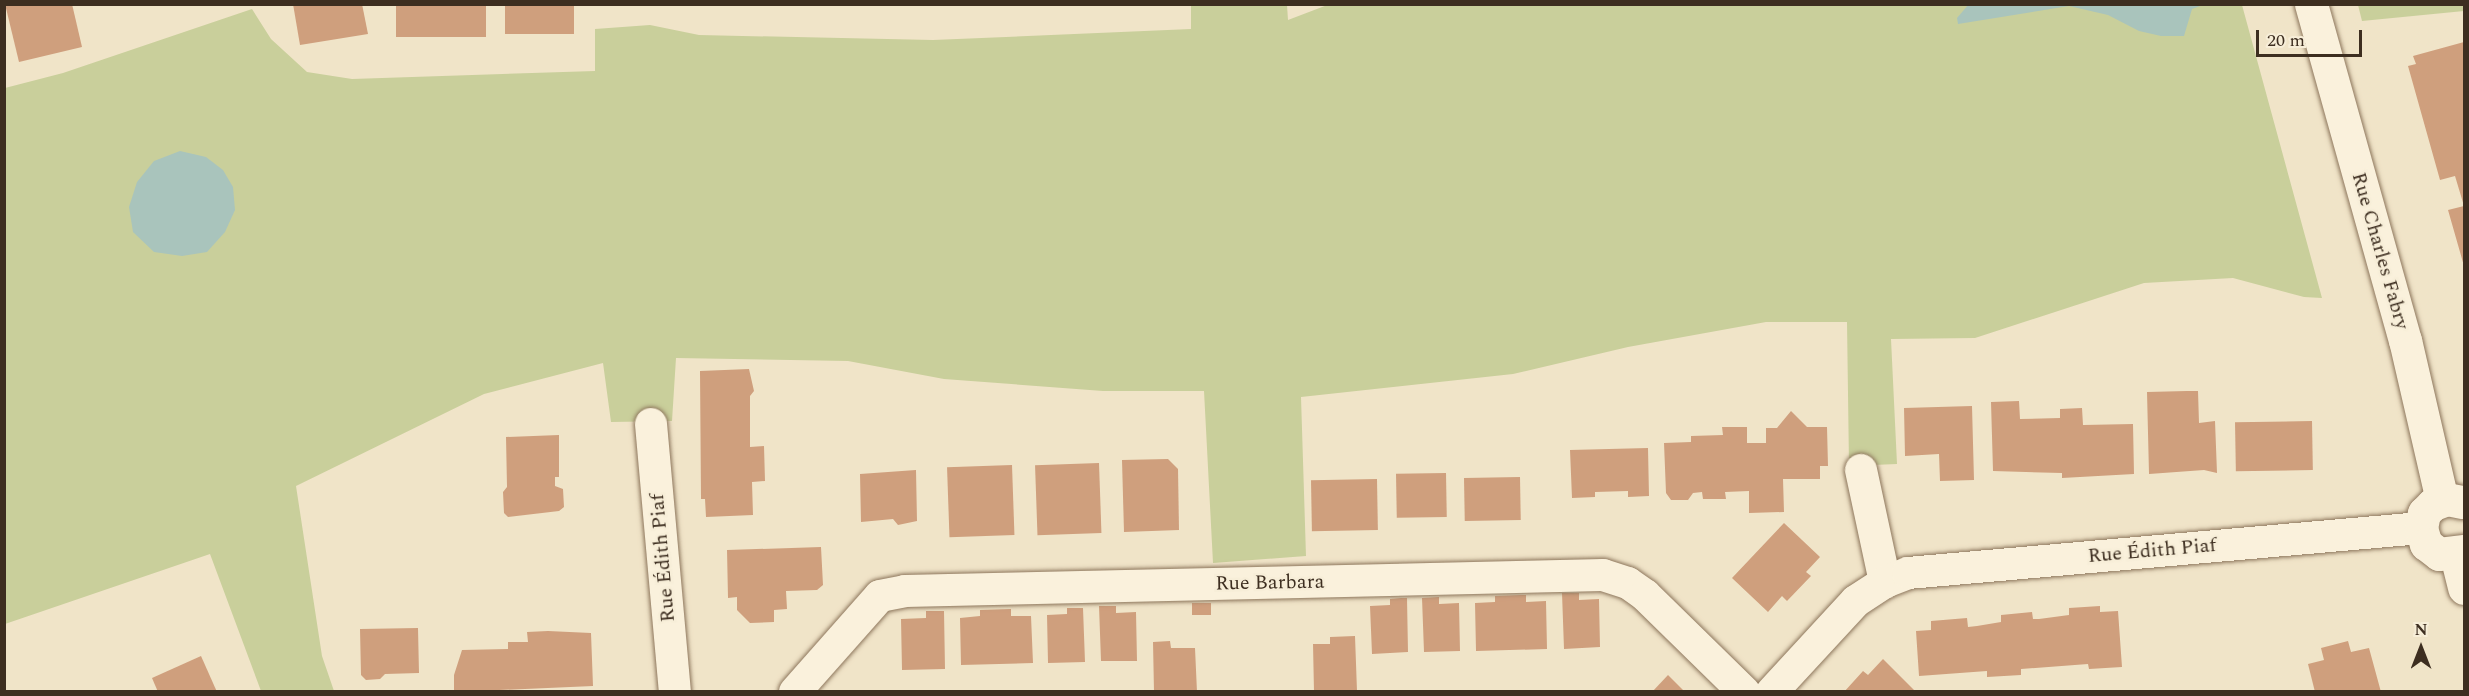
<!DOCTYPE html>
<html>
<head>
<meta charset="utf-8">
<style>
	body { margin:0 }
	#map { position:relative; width:2469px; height:696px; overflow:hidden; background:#f0e4c8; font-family:Spectral,serif }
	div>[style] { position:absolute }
	.green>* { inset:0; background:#c9cf9b }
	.water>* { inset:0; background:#a9c4bc }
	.building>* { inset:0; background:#cf9f7d; transform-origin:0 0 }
	.roads { filter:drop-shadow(0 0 2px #8d765c) drop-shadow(0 0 2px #8d765c) }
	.minor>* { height:32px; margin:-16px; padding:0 16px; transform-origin:16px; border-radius:16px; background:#faf1dc }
	.tertiary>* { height:33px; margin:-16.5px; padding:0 16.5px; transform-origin:16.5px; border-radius:16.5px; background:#faf1dc }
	span { translate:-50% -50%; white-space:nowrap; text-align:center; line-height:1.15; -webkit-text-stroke:5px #f7eed8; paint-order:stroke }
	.street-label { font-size:20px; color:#3d2e20 }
	.frame { position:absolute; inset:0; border:6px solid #3d2e20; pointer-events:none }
	.north { position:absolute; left:2391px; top:618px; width:60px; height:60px; -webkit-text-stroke:4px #f7eed8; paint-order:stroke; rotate:0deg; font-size:16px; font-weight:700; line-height:24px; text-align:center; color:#3d2e20 }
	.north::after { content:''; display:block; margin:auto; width:21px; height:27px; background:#3d2e20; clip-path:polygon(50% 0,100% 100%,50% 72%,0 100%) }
	.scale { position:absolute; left:2256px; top:30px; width:106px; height:27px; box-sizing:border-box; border:3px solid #3d2e20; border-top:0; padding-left:8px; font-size:18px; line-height:21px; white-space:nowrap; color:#3d2e20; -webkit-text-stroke:4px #f7eed8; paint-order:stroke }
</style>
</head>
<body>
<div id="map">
	<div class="green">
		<i style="clip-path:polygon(1191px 4px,1287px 5px,1288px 20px,1330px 4px,2242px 5px,2322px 298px,2304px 297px,2233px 278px,2144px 283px,1975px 338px,1891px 339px,1897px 464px,1849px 466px,1847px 322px,1766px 322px,1628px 347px,1513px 374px,1301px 397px,1306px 556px,1213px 563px,1204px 391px,1103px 391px,944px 379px,848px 361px,676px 358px,672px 421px,611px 422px,603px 363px,484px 394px,296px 486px,322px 656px,334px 691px,261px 691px,210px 554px,5px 624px,5px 88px,63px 73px,252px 9px,271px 39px,307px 72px,352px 79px,595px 71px,595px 29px,650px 25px,699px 35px,933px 40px,1191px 29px)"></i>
		<i style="clip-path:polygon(2358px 5px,2464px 5px,2464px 11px,2362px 21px)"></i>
	</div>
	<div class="water">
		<i style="clip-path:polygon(1969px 4px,2203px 4px,2203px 5px,2192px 9px,2184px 36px,2161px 36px,2139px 31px,2108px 15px,2069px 6px,1958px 24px,1957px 18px)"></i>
		<i style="clip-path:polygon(180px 151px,206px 157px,223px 170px,233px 187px,235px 210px,225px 232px,207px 252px,182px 256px,154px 252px,133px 232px,129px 207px,137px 182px,154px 161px)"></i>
	</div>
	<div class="building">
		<i style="clip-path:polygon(5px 4px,72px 4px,82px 47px,19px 62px)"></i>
		<i style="clip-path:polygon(293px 4px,362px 4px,368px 34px,300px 45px)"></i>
		<i style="left:396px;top:4px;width:90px;height:33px"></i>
		<i style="left:505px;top:4px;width:69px;height:30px"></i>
		<i style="clip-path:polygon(2464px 42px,2464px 266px,2448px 210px,2464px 206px,2455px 176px,2440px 180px,2408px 66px,2416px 64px,2413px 56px)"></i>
		<i style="clip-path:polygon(749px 369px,754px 391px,750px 396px,750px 447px,764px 446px,765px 481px,752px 482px,753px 515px,706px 517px,705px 499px,701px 499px,700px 371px)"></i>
		<i style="clip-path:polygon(2187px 391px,2198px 391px,2199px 423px,2215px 421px,2217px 473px,2204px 470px,2149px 474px,2147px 392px)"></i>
		<i style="clip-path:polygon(2019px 401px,2020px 419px,2060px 418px,2060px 409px,2082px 408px,2083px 425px,2133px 424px,2134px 474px,2062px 478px,2062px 473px,1993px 471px,1991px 402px)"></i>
		<i style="clip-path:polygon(1972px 406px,1974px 480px,1940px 481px,1939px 454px,1905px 456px,1904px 408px)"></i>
		<i style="clip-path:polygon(1791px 411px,1807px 427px,1827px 427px,1828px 466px,1820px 466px,1820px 479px,1783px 479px,1784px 512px,1749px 513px,1749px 491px,1725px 492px,1726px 499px,1703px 499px,1702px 492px,1693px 493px,1688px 500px,1671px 500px,1666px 493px,1664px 443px,1691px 442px,1691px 436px,1723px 435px,1722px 427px,1747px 427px,1747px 443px,1766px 443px,1766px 428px,1777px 428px)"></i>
		<i style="left:2312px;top:421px;width:49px;height:77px;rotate:89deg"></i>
		<i style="clip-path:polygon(559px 435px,559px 477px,555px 477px,555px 486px,563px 489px,564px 507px,559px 511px,508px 517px,504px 513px,503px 492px,507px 487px,506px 437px)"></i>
		<i style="clip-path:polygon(1648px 448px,1649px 496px,1628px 497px,1628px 491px,1595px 492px,1595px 497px,1572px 498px,1570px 450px)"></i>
		<i style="clip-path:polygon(1168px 459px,1178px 469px,1179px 530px,1124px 532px,1122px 460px)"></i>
		<i style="left:1099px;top:463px;width:70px;height:64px;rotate:88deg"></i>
		<i style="left:1012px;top:465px;width:70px;height:65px;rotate:88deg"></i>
		<i style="clip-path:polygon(916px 470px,917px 521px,898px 525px,893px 519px,861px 522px,860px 474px)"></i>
		<i style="left:1446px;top:473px;width:44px;height:50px;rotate:89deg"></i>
		<i style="left:1520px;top:477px;width:43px;height:56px;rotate:89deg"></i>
		<i style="left:1377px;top:479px;width:51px;height:66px;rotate:89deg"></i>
		<i style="clip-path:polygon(1784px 523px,1820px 557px,1806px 572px,1811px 576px,1787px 601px,1782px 596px,1768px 612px,1732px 578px)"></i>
		<i style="clip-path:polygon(821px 547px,823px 585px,817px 590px,786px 591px,787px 609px,774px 610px,774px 622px,750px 623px,737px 610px,737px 597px,728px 598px,727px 550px)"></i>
		<i style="clip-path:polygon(1562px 593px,1579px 593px,1579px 600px,1599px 599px,1600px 647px,1564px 649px)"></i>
		<i style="clip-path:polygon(1521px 595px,1526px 595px,1526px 602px,1546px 601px,1547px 649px,1476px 651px,1475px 603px,1495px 602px,1495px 596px)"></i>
		<i style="clip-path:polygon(1439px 597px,1439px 604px,1459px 603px,1460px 651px,1424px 652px,1422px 598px)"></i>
		<i style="clip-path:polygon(1401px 598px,1407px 598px,1408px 652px,1372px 654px,1370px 606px,1390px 605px,1390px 599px)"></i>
		<i style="left:1211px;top:603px;width:12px;height:19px;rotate:90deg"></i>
		<i style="clip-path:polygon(1099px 606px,1116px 606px,1116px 613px,1136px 612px,1137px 661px,1101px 661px)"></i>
		<i style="clip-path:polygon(2100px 606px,2100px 612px,2118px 611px,2122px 667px,2089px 669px,2088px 664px,2021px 669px,2021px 675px,1987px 677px,1987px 671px,1919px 676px,1916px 631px,1931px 630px,1931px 621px,1967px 618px,1968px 627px,1977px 626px,2001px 622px,2001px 615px,2032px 612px,2033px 619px,2039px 619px,2069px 615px,2069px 608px)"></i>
		<i style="clip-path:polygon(1067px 608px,1083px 608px,1085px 662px,1048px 663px,1047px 615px,1067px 614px)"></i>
		<i style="clip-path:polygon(1011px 609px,1011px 616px,1031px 616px,1033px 663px,961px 665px,960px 618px,980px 616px,980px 610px)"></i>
		<i style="clip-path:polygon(926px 611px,944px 611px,945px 669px,902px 670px,901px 619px,926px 618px)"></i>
		<i style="clip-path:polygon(418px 628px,419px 673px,385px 674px,380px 679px,366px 680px,361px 675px,360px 629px)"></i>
		<i style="clip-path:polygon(548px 631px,591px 633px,593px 686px,454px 692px,454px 675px,462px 650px,508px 649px,508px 642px,528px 642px,527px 632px)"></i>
		<i style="clip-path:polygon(1355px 636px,1357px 691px,1314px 692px,1313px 644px,1330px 644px,1330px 637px)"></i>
		<i style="clip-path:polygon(1170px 641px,1171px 648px,1195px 648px,1197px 692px,1154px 692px,1153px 642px)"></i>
		<i style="clip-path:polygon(2348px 641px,2351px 652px,2369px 648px,2381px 692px,2315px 692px,2308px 664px,2324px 660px,2321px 648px)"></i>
		<i style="clip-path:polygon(201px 656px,217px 692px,158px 692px,152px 678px)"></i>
		<i style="clip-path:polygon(1883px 659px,1916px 692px,1844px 692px,1863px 671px,1868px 675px)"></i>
		<i style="clip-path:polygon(1668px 675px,1685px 692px,1652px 692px)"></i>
	</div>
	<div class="roads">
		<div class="minor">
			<i style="left:651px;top:424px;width:269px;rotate:84.9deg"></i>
			<i style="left:1861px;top:470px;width:115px;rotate:77.9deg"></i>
			<i style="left:795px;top:692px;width:128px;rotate:-48.5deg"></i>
			<i style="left:880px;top:596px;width:25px;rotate:-11deg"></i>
			<i style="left:905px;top:591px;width:698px;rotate:-1.31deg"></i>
			<i style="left:1603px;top:575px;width:26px;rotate:18deg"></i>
			<i style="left:1628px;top:583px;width:21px;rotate:35deg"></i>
			<i style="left:1645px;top:595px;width:139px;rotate:44.4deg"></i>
			<i style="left:1772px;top:692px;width:124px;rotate:-47.3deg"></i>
			<i style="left:1856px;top:601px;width:35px;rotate:-33deg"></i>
			<i style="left:1885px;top:582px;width:25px;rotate:-21deg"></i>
			<i style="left:1908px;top:573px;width:515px;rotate:-5.01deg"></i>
		</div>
		<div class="tertiary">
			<i style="left:2311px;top:4px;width:349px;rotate:74.4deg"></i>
			<i style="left:2405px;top:340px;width:164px;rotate:77deg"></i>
			<i style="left:2462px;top:502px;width:15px;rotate:-169deg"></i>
			<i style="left:2447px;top:499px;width:15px;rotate:160deg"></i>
			<i style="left:2433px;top:504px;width:13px;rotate:135deg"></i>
			<i style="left:2424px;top:513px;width:15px;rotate:101deg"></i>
			<i style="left:2421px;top:528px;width:17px;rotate:73deg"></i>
			<i style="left:2426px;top:544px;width:16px;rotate:38deg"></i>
			<i style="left:2439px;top:554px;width:25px;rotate:-7deg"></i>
			<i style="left:2456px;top:555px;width:34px;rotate:76deg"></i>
		</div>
	</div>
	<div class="street-label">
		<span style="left:2380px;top:251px;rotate:74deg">Rue Charles Fabry</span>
		<span style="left:2152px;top:551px;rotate:-5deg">Rue Édith Piaf</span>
		<span style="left:663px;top:558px;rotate:-95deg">Rue Édith Piaf</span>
		<span style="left:1270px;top:583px;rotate:-1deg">Rue Barbara</span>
	</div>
	<div class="frame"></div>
	<div class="north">N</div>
	<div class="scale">20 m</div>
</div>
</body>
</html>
